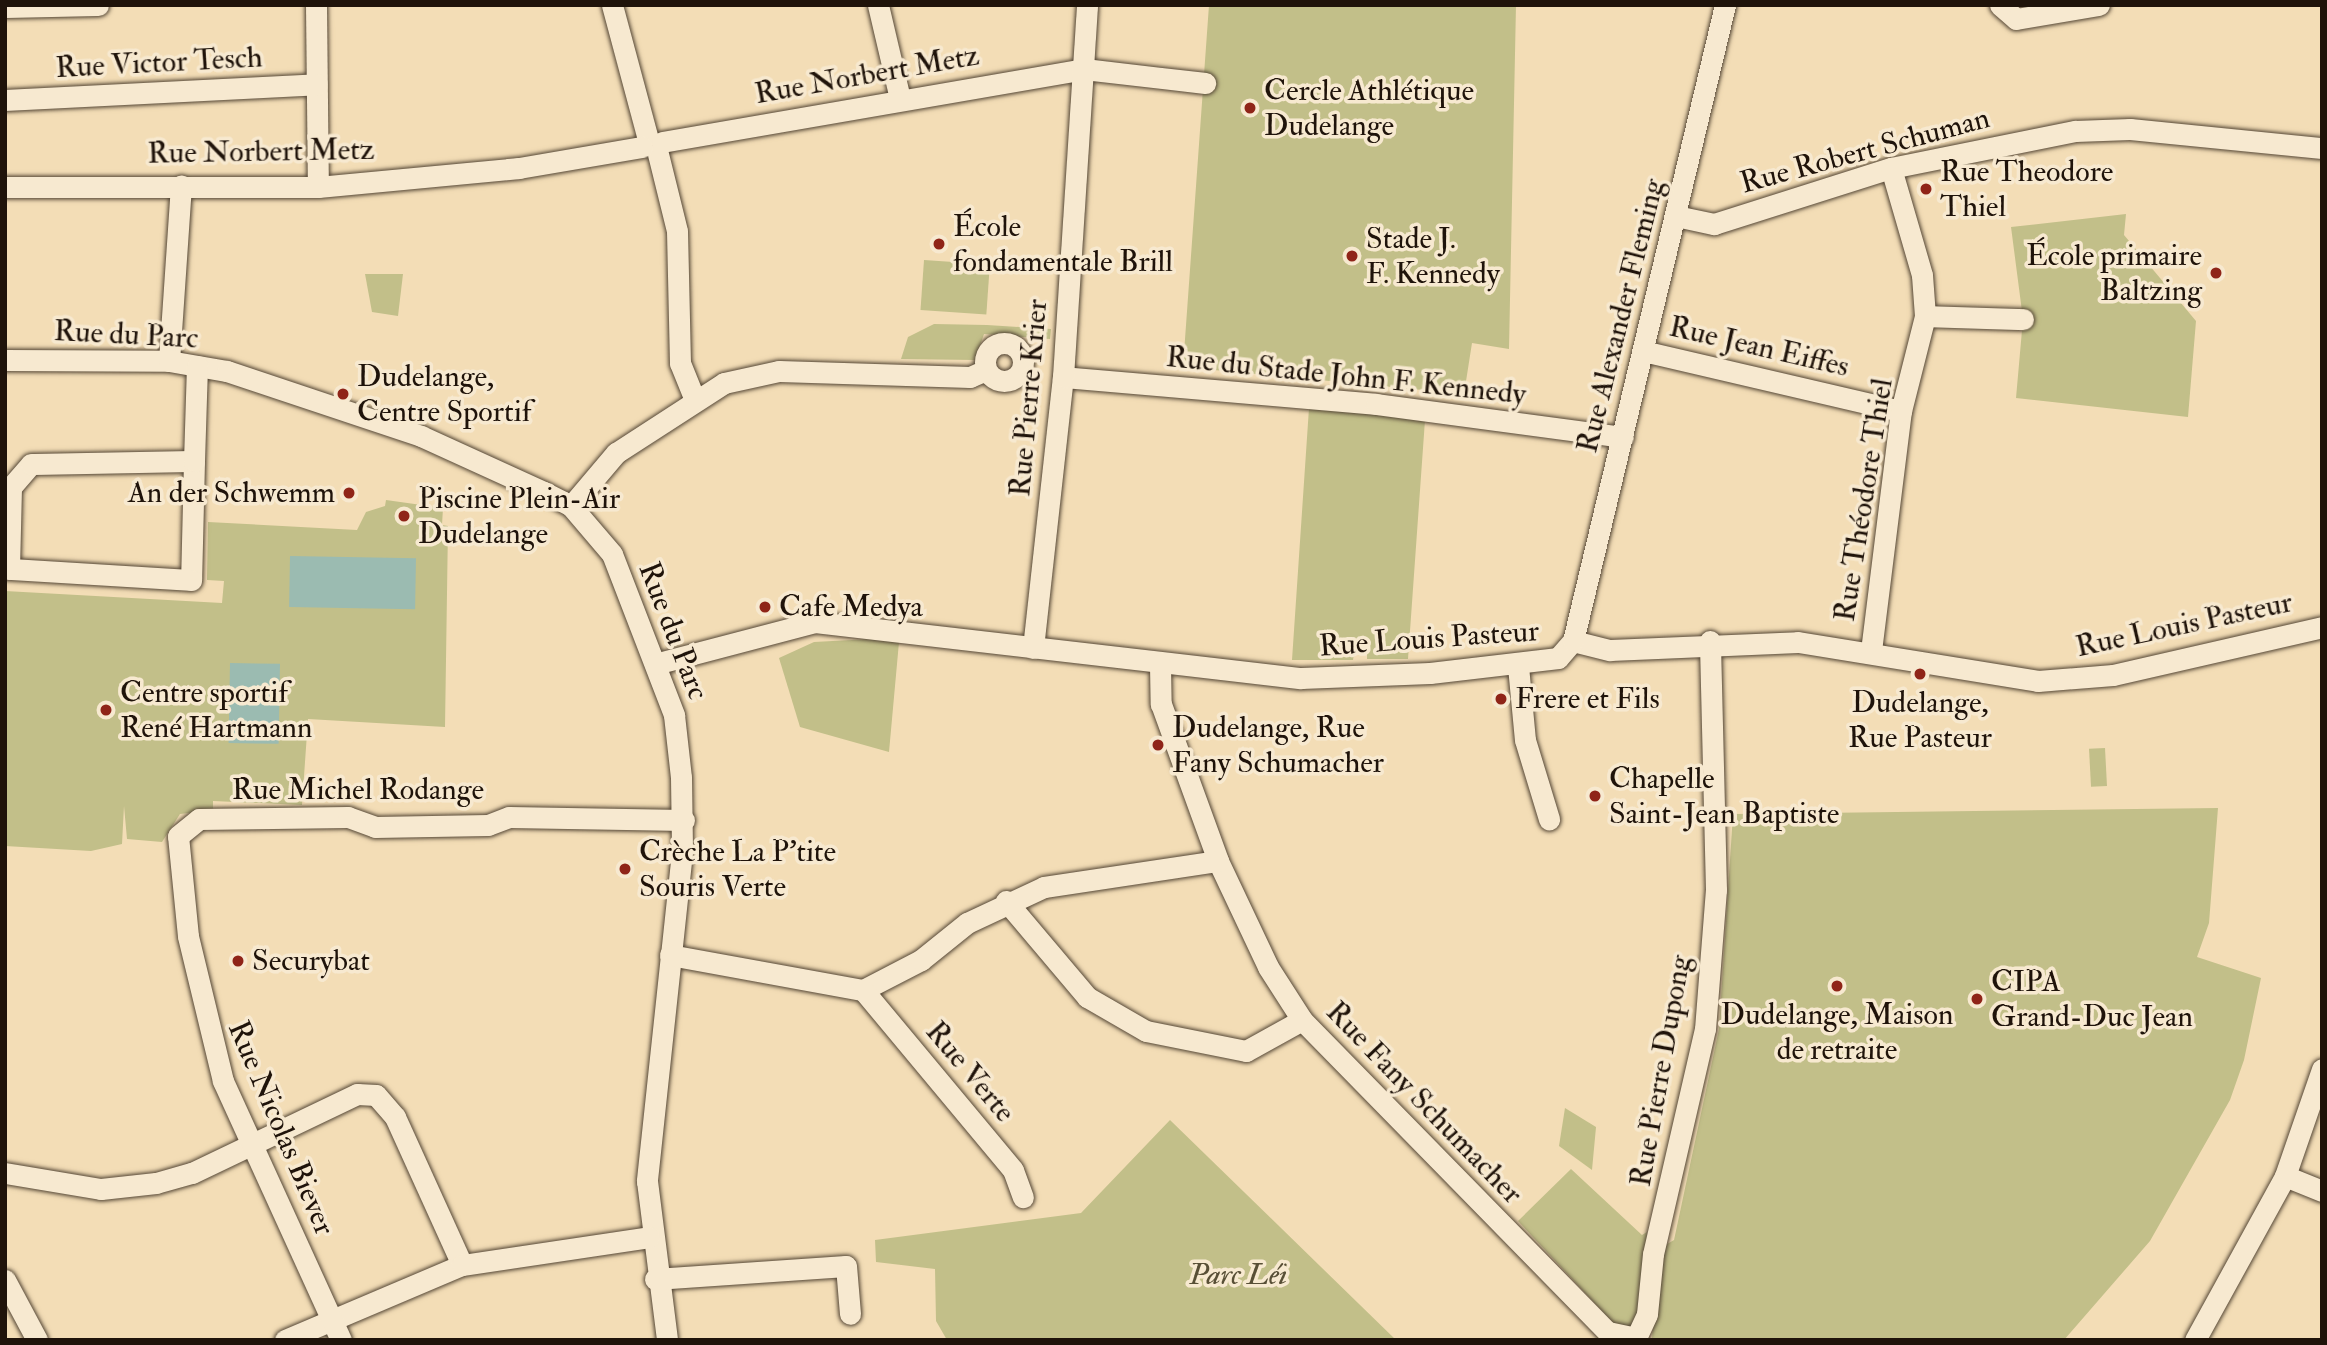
<!DOCTYPE html>
<html>
<head>
<meta charset="utf-8">
<style>
	body { margin:0 }
	#map { position:relative; width:2327px; height:1345px; overflow:hidden; background:#f3ddb6; font-family:"IM FELL Double Pica",serif }
	div>[style] { position:absolute }
	.green>* { inset:0; background:#c2bf89; transform-origin:0 0 }
	.water>* { inset:0; background:#9bbbb1; transform-origin:0 0 }
	.roads { filter:drop-shadow(0 0 2px #544635) drop-shadow(0 0 2px #544635) }
	.minor>* { height:21px; margin:-10.5px; padding:0 10.5px; transform-origin:10.5px; border-radius:10.5px; background:#f7e9d0 }
	.minor>.ring { margin:-10.5px; padding:0; box-sizing:content-box; background:none; border:21px solid #f7e9d0; border-radius:50% }
	.dots>* { width:19px; height:19px; translate:-50% -50%; box-sizing:border-box; border:4px solid #f7e9d0; border-radius:50% }
	span { translate:-50% -50%; white-space:nowrap; text-align:center; line-height:1.15; -webkit-text-stroke:7px #f7e9d0; paint-order:stroke }
	.street-label { font-size:30px; color:#1f130a }
	.poi-label { font-size:30px; color:#1f130a }
	.left { translate:0 -50%; text-align:left }
	.right { translate:-100% -50%; text-align:right }
	.park-label { font-size:30px; color:#584f36; font-style:italic }
	.frame { position:absolute; inset:0; border:7px solid #1f130a; pointer-events:none }
</style>
</head>
<body>
<div id="map">
	<div class="green">
		<i style="clip-path:polygon(1209px 5px,1516px 5px,1509px 349px,1472px 343px,1464px 394px,1183px 367px)"></i>
		<i style="clip-path:polygon(2126px 214px,2124px 235px,2196px 321px,2188px 417px,2016px 398px,2023px 319px,2011px 227px)"></i>
		<i style="left:924px;top:260px;width:66px;height:50px;rotate:4deg"></i>
		<i style="clip-path:polygon(365px 274px,403px 274px,398px 316px,372px 312px)"></i>
		<i style="clip-path:polygon(934px 324px,987px 325px,1051px 329px,1050px 339px,984px 334px,975px 360px,901px 359px,908px 337px)"></i>
		<i style="clip-path:polygon(1309px 408px,1425px 420px,1408px 659px,1367px 659px,1367px 653px,1354px 653px,1353px 660px,1292px 660px)"></i>
		<i style="clip-path:polygon(386px 500px,443px 508px,442px 525px,448px 526px,445px 727px,308px 719px,302px 805px,213px 801px,213px 810px,180px 814px,162px 842px,127px 839px,124px 806px,122px 844px,91px 851px,5px 846px,5px 591px,222px 603px,224px 581px,207px 580px,208px 522px,357px 530px,366px 512px,385px 506px)"></i>
		<i style="clip-path:polygon(871px 639px,899px 642px,889px 752px,800px 727px,779px 658px,814px 642px)"></i>
		<i style="left:2105px;top:748px;width:38px;height:16px;rotate:87deg"></i>
		<i style="clip-path:polygon(2218px 808px,2209px 923px,2197px 957px,2261px 978px,2244px 1060px,2230px 1100px,2150px 1241px,2064px 1340px,1652px 1340px,1657px 1250px,1674px 1240px,1719px 1029px,1733px 814px)"></i>
		<i style="clip-path:polygon(1565px 1108px,1596px 1127px,1592px 1170px,1559px 1146px)"></i>
		<i style="clip-path:polygon(1170px 1120px,1396px 1340px,947px 1340px,936px 1321px,935px 1269px,876px 1262px,875px 1240px,1081px 1213px)"></i>
		<i style="clip-path:polygon(1571px 1169px,1642px 1235px,1647px 1232px,1641px 1312px,1630px 1327px,1616px 1326px,1518px 1221px)"></i>
	</div>
	<div class="water">
		<i style="left:290px;top:556px;width:126px;height:51px;rotate:1deg"></i>
		<i style="left:230px;top:663px;width:50px;height:80px;rotate:1deg"></i>
	</div>
	<div class="roads">
		<div class="minor">
			<i style="left:316px;top:5px;width:182px;rotate:89.4deg"></i>
			<i style="left:612px;top:5px;width:136px;rotate:75deg"></i>
			<i style="left:878px;top:5px;width:97px;rotate:76.8deg"></i>
			<i style="left:2000px;top:5px;width:21px;rotate:41deg"></i>
			<i style="left:2016px;top:19px;width:84px;rotate:-9.6deg"></i>
			<i style="left:5px;top:7px;width:93px;rotate:-1.2deg"></i>
			<i style="left:5px;top:100px;width:312px;rotate:-2.9deg"></i>
			<i style="left:662px;top:142px;width:428px;rotate:-9.8deg"></i>
			<i style="left:1084px;top:69px;width:122px;rotate:6.6deg"></i>
			<i style="left:658px;top:154px;width:79px;rotate:76.1deg"></i>
			<i style="left:677px;top:231px;width:132px;rotate:88.7deg"></i>
			<i style="left:680px;top:363px;width:40px;rotate:68deg"></i>
			<i style="left:5px;top:187px;width:313px"></i>
			<i style="left:318px;top:187px;width:202px;rotate:-5.4deg"></i>
			<i style="left:519px;top:168px;width:125px;rotate:-9.7deg"></i>
			<i style="left:1676px;top:216px;width:39px;rotate:12deg"></i>
			<i style="left:1714px;top:224px;width:186px;rotate:-17.6deg"></i>
			<i style="left:1891px;top:168px;width:188px;rotate:-11.4deg"></i>
			<i style="left:2075px;top:131px;width:55px;rotate:-2.1deg"></i>
			<i style="left:2130px;top:129px;width:193px;rotate:5.7deg"></i>
			<i style="left:1925px;top:316px;width:98px;rotate:1.8deg"></i>
			<i class="ring" style="left:985px;top:343px;width:17px;height:17px"></i>
			<i style="left:1643px;top:351px;width:265px;rotate:13.1deg"></i>
			<i style="left:5px;top:360px;width:164px;rotate:0.3deg"></i>
			<i style="left:169px;top:361px;width:59px;rotate:9.8deg"></i>
			<i style="left:227px;top:371px;width:205px;rotate:18.5deg"></i>
			<i style="left:421px;top:436px;width:135px;rotate:24.5deg"></i>
			<i style="left:544px;top:492px;width:30px;rotate:27deg"></i>
			<i style="left:571px;top:506px;width:63px;rotate:49.5deg"></i>
			<i style="left:612px;top:554px;width:173px;rotate:68.9deg"></i>
			<i style="left:674px;top:715px;width:62px;rotate:83.6deg"></i>
			<i style="left:681px;top:777px;width:75px;rotate:89.2deg"></i>
			<i style="left:682px;top:852px;width:331px;rotate:96.1deg"></i>
			<i style="left:647px;top:1181px;width:160px;rotate:82.8deg"></i>
			<i style="left:169px;top:361px;width:176px;rotate:-86.1deg"></i>
			<i style="left:1063px;top:377px;width:314px;rotate:4.9deg"></i>
			<i style="left:1376px;top:404px;width:249px;rotate:7.6deg"></i>
			<i style="left:194px;top:461px;width:119px;rotate:91.4deg"></i>
			<i style="left:191px;top:580px;width:182px;rotate:-176.5deg"></i>
			<i style="left:9px;top:569px;width:82px;rotate:-88.6deg"></i>
			<i style="left:11px;top:487px;width:30px;rotate:-49deg"></i>
			<i style="left:31px;top:464px;width:163px;rotate:-1.1deg"></i>
			<i style="left:194px;top:461px;width:95px;rotate:-88.2deg"></i>
			<i style="left:571px;top:506px;width:70px;rotate:-49.7deg"></i>
			<i style="left:616px;top:453px;width:129px;rotate:-32.9deg"></i>
			<i style="left:724px;top:383px;width:56px;rotate:-12.3deg"></i>
			<i style="left:779px;top:371px;width:191px;rotate:1.8deg"></i>
			<i style="left:970px;top:377px;width:17px;rotate:-24deg"></i>
			<i style="left:1573px;top:641px;width:38px;rotate:14deg"></i>
			<i style="left:1610px;top:650px;width:188px;rotate:-2.4deg"></i>
			<i style="left:1798px;top:642px;width:243px;rotate:9.2deg"></i>
			<i style="left:2038px;top:681px;width:75px;rotate:-4.6deg"></i>
			<i style="left:2113px;top:675px;width:214px;rotate:-12.9deg"></i>
			<i style="left:1033px;top:648px;width:273px;rotate:-83.7deg"></i>
			<i style="left:1063px;top:377px;width:373px;rotate:-86.3deg"></i>
			<i style="left:1871px;top:651px;width:242px;rotate:-82.9deg"></i>
			<i style="left:1901px;top:411px;width:98px;rotate:-75.8deg"></i>
			<i style="left:1925px;top:316px;width:41px;rotate:-94.2deg"></i>
			<i style="left:1922px;top:275px;width:111px;rotate:-106.2deg"></i>
			<i style="left:655px;top:664px;width:165px;rotate:-14.7deg"></i>
			<i style="left:815px;top:622px;width:489px;rotate:6.6deg"></i>
			<i style="left:1301px;top:678px;width:129px;rotate:-2.2deg"></i>
			<i style="left:1430px;top:673px;width:129px;rotate:-6.7deg"></i>
			<i style="left:1558px;top:658px;width:23px;rotate:-49deg"></i>
			<i style="left:1573px;top:641px;width:654px;rotate:-76.56deg"></i>
			<i style="left:1160px;top:665px;width:39px;rotate:89deg"></i>
			<i style="left:1161px;top:704px;width:167px;rotate:70deg"></i>
			<i style="left:1218px;top:861px;width:117px;rotate:64.7deg"></i>
			<i style="left:1268px;top:967px;width:63px;rotate:57.3deg"></i>
			<i style="left:1302px;top:1020px;width:437px;rotate:45.6deg"></i>
			<i style="left:1608px;top:1332px;width:29px;rotate:12deg"></i>
			<i style="left:1636px;top:1338px;width:26px;rotate:-65deg"></i>
			<i style="left:1647px;top:1314px;width:60px;rotate:-84.3deg"></i>
			<i style="left:1653px;top:1254px;width:231px;rotate:-77deg"></i>
			<i style="left:1705px;top:1029px;width:139px;rotate:-85.5deg"></i>
			<i style="left:1716px;top:890px;width:249px;rotate:-91.4deg"></i>
			<i style="left:1518px;top:666px;width:74px;rotate:84.6deg"></i>
			<i style="left:1525px;top:740px;width:83px;rotate:73.1deg"></i>
			<i style="left:1006px;top:901px;width:126px;rotate:49.8deg"></i>
			<i style="left:1087px;top:997px;width:68px;rotate:30deg"></i>
			<i style="left:1146px;top:1031px;width:102px;rotate:11.3deg"></i>
			<i style="left:1246px;top:1051px;width:64px;rotate:-29deg"></i>
			<i style="left:670px;top:955px;width:196px;rotate:10.3deg"></i>
			<i style="left:863px;top:990px;width:65px;rotate:-27.3deg"></i>
			<i style="left:921px;top:960px;width:59px;rotate:-38.8deg"></i>
			<i style="left:967px;top:923px;width:85px;rotate:-25.1deg"></i>
			<i style="left:1044px;top:887px;width:176px;rotate:-8.5deg"></i>
			<i style="left:863px;top:990px;width:234px;rotate:50.2deg"></i>
			<i style="left:1013px;top:1170px;width:29px;rotate:70deg"></i>
			<i style="left:5px;top:1173px;width:97px;rotate:9.5deg"></i>
			<i style="left:101px;top:1189px;width:55px;rotate:-6.2deg"></i>
			<i style="left:156px;top:1183px;width:37px;rotate:-16deg"></i>
			<i style="left:192px;top:1173px;width:183px;rotate:-25.6deg"></i>
			<i style="left:357px;top:1094px;width:19px;rotate:3deg"></i>
			<i style="left:376px;top:1095px;width:29px;rotate:49deg"></i>
			<i style="left:395px;top:1117px;width:162px;rotate:65.6deg"></i>
			<i style="left:2285px;top:1176px;width:40px;rotate:22deg"></i>
			<i style="left:655px;top:1279px;width:191px;rotate:-3.9deg"></i>
			<i style="left:846px;top:1266px;width:48px;rotate:85.2deg"></i>
			<i style="left:5px;top:1280px;width:68px;rotate:61.9deg"></i>
			<i style="left:285px;top:1340px;width:192px;rotate:-23deg"></i>
			<i style="left:462px;top:1265px;width:189px;rotate:-8.5deg"></i>
			<i style="left:341px;top:1340px;width:285px;rotate:-114.5deg"></i>
			<i style="left:223px;top:1081px;width:149px;rotate:-103.6deg"></i>
			<i style="left:188px;top:936px;width:100px;rotate:-95.7deg"></i>
			<i style="left:178px;top:836px;width:27px;rotate:-39deg"></i>
			<i style="left:199px;top:819px;width:149px;rotate:-0.8deg"></i>
			<i style="left:348px;top:817px;width:29px;rotate:20deg"></i>
			<i style="left:375px;top:827px;width:113px;rotate:-1deg"></i>
			<i style="left:488px;top:825px;width:22px;rotate:-21deg"></i>
			<i style="left:509px;top:817px;width:175px;rotate:1deg"></i>
			<i style="left:2195px;top:1340px;width:187px;rotate:-61.2deg"></i>
			<i style="left:2285px;top:1176px;width:113px;rotate:-70.9deg"></i>
		</div>
	</div>
	<div class="dots">
		<i style="left:1250px;top:108px;background:#8f2418"></i>
		<i style="left:1926px;top:189px;background:#8f2418"></i>
		<i style="left:939px;top:244px;background:#8f2418"></i>
		<i style="left:1352px;top:256px;background:#8f2418"></i>
		<i style="left:2216px;top:273px;background:#8f2418"></i>
		<i style="left:343px;top:394px;background:#8f2418"></i>
		<i style="left:349px;top:493px;background:#8f2418"></i>
		<i style="left:404px;top:516px;background:#8f2418"></i>
		<i style="left:765px;top:607px;background:#8f2418"></i>
		<i style="left:1920px;top:674px;background:#8f2418"></i>
		<i style="left:1501px;top:699px;background:#8f2418"></i>
		<i style="left:106px;top:710px;background:#8f2418"></i>
		<i style="left:1158px;top:745px;background:#8f2418"></i>
		<i style="left:1595px;top:796px;background:#8f2418"></i>
		<i style="left:625px;top:869px;background:#8f2418"></i>
		<i style="left:238px;top:961px;background:#8f2418"></i>
		<i style="left:1837px;top:986px;background:#8f2418"></i>
		<i style="left:1977px;top:999px;background:#8f2418"></i>
	</div>
	<div class="street-label">
		<span style="left:159px;top:63px;rotate:-3deg">Rue Victor Tesch</span>
		<span style="left:867px;top:75px;rotate:-10deg">Rue Norbert Metz</span>
		<span style="left:1865px;top:151px;rotate:-15deg">Rue Robert Schuman</span>
		<span style="left:261px;top:152px;rotate:-1deg">Rue Norbert Metz</span>
		<span style="left:1621px;top:316px;rotate:-76deg">Rue Alexander Fleming</span>
		<span style="left:126px;top:335px;rotate:3deg">Rue du Parc</span>
		<span style="left:1759px;top:347px;rotate:13deg">Rue Jean Eiffes</span>
		<span style="left:1346px;top:376px;rotate:6deg">Rue du Stade John F. Kennedy</span>
		<span style="left:1029px;top:398px;rotate:-85deg">Rue Pierre Krier</span>
		<span style="left:1864px;top:500px;rotate:-81deg">Rue Théodore Thiel</span>
		<span style="left:2184px;top:625px;rotate:-12deg">Rue Louis Pasteur</span>
		<span style="left:673px;top:631px;rotate:69deg">Rue du Parc</span>
		<span style="left:1429px;top:639px;rotate:-4deg">Rue Louis Pasteur</span>
		<span style="left:358px;top:790px">Rue Michel Rodange</span>
		<span style="left:1661px;top:1071px;rotate:-80deg">Rue Pierre Dupong</span>
		<span style="left:970px;top:1072px;rotate:50deg">Rue Verte</span>
		<span style="left:1424px;top:1103px;rotate:46deg">Rue Fany Schumacher</span>
		<span style="left:281px;top:1128px;rotate:67deg">Rue Nicolas Biever</span>
	</div>
	<div class="poi-label">
		<span class="left" style="left:1264px;top:108px">Cercle Athlétique<br>Dudelange</span>
		<span class="left" style="left:1940px;top:189px">Rue Theodore<br>Thiel</span>
		<span class="left" style="left:953px;top:244px">École<br>fondamentale Brill</span>
		<span class="left" style="left:1366px;top:256px">Stade J.<br>F. Kennedy</span>
		<span class="right" style="left:2202px;top:273px">École primaire<br>Baltzing</span>
		<span class="left" style="left:357px;top:394px">Dudelange,<br>Centre Sportif</span>
		<span class="right" style="left:335px;top:493px">An der Schwemm</span>
		<span class="left" style="left:418px;top:516px">Piscine Plein-Air<br>Dudelange</span>
		<span class="left" style="left:779px;top:607px">Cafe Medya</span>
		<span class="left" style="left:120px;top:710px">Centre sportif<br>René Hartmann</span>
		<span class="left" style="left:1515px;top:699px">Frere et Fils</span>
		<span style="left:1920px;top:720px">Dudelange,<br>Rue Pasteur</span>
		<span class="left" style="left:1172px;top:745px">Dudelange, Rue<br>Fany Schumacher</span>
		<span class="left" style="left:1609px;top:796px">Chapelle<br>Saint-Jean Baptiste</span>
		<span class="left" style="left:639px;top:869px">Crèche La P'tite<br>Souris Verte</span>
		<span class="left" style="left:252px;top:961px">Securybat</span>
		<span class="left" style="left:1991px;top:999px">CIPA<br>Grand-Duc Jean</span>
		<span style="left:1837px;top:1032px">Dudelange, Maison<br>de retraite</span>
	</div>
	<div class="park-label">
		<span style="left:1238px;top:1275px">Parc Léi</span>
	</div>
	<div class="frame"></div>
</div>
</body>
</html>
